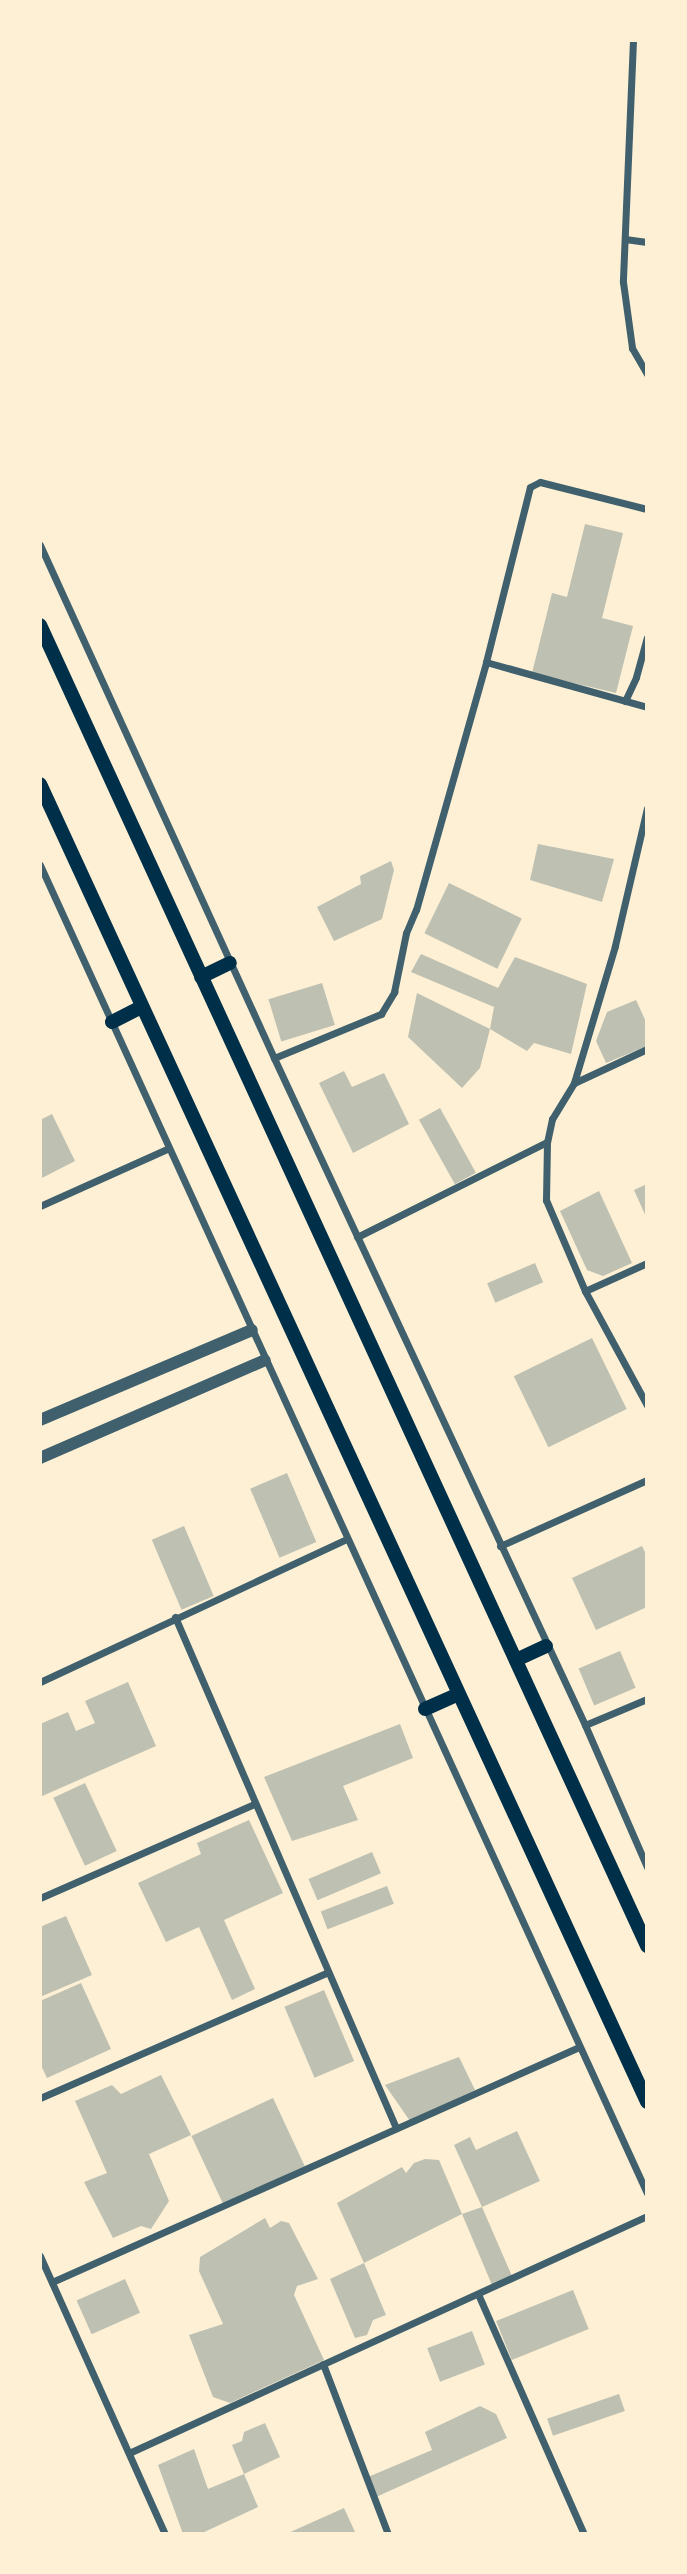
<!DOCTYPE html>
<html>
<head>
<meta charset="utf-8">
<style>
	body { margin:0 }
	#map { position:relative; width:687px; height:2574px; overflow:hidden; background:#fdf0d5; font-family:"Public Sans",sans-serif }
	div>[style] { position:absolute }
	.building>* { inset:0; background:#bec0b2; transform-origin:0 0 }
	.minor>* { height:7px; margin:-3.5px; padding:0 3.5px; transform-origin:3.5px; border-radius:3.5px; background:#3f606c }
	.tertiary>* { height:12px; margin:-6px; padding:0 6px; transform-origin:6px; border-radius:6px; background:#3f606c }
	.secondary>* { height:14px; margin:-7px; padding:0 7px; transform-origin:7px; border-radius:7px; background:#003049 }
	span { translate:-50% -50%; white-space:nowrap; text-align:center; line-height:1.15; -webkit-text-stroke:6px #fdf0d5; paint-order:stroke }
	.frame { position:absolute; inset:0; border:42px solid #fdf0d5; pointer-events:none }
</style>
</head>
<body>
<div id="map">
	<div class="building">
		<i style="clip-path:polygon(585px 524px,623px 533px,602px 618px,633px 626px,616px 693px,532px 673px,552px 593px,567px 597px)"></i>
		<i style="clip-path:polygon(538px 844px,614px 859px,602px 902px,530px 880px)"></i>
		<i style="clip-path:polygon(391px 861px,394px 870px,382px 919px,334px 941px,317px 907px,361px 884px,360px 876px)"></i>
		<i style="left:449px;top:883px;width:81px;height:56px;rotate:26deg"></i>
		<i style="clip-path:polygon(421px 954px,498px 988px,515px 957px,587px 984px,571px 1054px,534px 1043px,527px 1051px,490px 1029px,494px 1007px,411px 972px)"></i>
		<i style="left:322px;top:983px;width:44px;height:56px;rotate:73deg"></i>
		<i style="clip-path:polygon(417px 993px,490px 1029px,480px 1068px,462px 1088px,408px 1037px)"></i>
		<i style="clip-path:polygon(636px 1000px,647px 1024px,647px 1046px,606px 1063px,596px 1041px,607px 1012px)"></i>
		<i style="clip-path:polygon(344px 1071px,352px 1087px,384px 1073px,409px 1124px,353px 1153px,319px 1083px)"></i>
		<i style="left:440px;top:1108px;width:74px;height:24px;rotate:61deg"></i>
		<i style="clip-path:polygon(52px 1114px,75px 1161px,40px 1179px,40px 1120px)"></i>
		<i style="clip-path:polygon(647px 1184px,647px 1219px,634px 1190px)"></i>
		<i style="clip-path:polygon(599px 1191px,632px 1263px,603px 1276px,587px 1270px,560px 1211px)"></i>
		<i style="left:535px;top:1263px;width:21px;height:52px;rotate:67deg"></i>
		<i style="left:592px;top:1338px;width:79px;height:87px;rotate:64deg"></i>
		<i style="left:287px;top:1473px;width:75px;height:40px;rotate:67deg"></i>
		<i style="left:184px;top:1526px;width:76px;height:35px;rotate:67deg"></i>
		<i style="clip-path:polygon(642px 1546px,647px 1556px,647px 1607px,596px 1630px,572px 1578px)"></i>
		<i style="left:620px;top:1651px;width:40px;height:45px;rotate:67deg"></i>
		<i style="clip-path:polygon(128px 1682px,156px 1746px,40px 1797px,40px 1724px,68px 1712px,76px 1731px,95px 1723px,85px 1701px)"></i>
		<i style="clip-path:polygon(400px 1724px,413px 1758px,343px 1786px,358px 1820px,292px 1841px,264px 1777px)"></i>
		<i style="left:85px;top:1783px;width:75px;height:35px;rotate:65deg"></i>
		<i style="clip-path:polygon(249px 1820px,283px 1893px,224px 1920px,255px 1989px,232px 2000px,199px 1927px,166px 1942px,138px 1883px,201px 1854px,197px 1843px)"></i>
		<i style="left:372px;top:1852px;width:23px;height:69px;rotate:67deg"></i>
		<i style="left:387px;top:1886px;width:19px;height:71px;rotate:69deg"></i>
		<i style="clip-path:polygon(66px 1916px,92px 1975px,40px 1997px,40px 1927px)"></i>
		<i style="clip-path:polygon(81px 1983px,111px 2049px,47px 2078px,40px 2063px,40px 2001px)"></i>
		<i style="left:324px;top:1990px;width:77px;height:43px;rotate:67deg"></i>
		<i style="clip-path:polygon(459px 2057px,475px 2090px,410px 2121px,385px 2085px)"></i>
		<i style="clip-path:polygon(161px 2075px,191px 2135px,149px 2154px,169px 2201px,151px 2229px,141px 2226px,113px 2238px,84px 2182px,107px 2173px,75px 2101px,112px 2085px,121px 2094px)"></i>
		<i style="left:273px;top:2098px;width:75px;height:90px;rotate:65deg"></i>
		<i style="clip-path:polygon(517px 2131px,540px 2181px,482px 2207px,512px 2276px,492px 2285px,462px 2214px,482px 2207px,454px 2145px,470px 2137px,476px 2150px)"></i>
		<i style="clip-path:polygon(425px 2159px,439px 2160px,462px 2214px,364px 2263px,337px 2203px,402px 2167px,406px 2173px,414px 2163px)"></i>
		<i style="clip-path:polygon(265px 2218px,270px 2228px,281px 2221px,289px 2223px,318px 2279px,297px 2286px,294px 2295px,324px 2360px,230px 2403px,213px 2397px,189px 2335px,223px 2324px,199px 2271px,200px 2257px)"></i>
		<i style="clip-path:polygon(364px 2263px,386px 2315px,373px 2320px,367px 2335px,355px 2338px,330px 2279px)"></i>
		<i style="left:125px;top:2279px;width:37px;height:53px;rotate:66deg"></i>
		<i style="left:573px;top:2290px;width:42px;height:83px;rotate:68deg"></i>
		<i style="left:472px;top:2331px;width:36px;height:48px;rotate:69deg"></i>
		<i style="left:619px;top:2394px;width:18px;height:76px;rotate:71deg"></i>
		<i style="clip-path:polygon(480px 2406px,496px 2414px,507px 2438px,376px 2497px,368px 2477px,432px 2450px,425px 2432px)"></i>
		<i style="clip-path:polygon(265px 2423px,280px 2457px,244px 2474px,232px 2445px,242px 2441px,244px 2432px)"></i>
		<i style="clip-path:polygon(194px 2449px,208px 2489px,244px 2474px,258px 2507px,200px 2534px,183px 2534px,158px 2465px)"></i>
		<i style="clip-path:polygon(344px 2508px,356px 2534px,286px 2534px)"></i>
	</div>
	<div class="minor">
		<i style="left:633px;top:40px;width:242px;rotate:92.4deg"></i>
		<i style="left:623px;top:282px;width:67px;rotate:82.2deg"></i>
		<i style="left:632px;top:348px;width:30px;rotate:60deg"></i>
		<i style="left:625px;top:239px;width:22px;rotate:8deg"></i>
		<i style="left:40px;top:545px;width:564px;rotate:65.48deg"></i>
		<i style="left:274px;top:1058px;width:736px;rotate:65deg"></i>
		<i style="left:585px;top:1725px;width:155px;rotate:66.4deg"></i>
		<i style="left:486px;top:662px;width:167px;rotate:15.6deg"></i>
		<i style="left:625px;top:701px;width:26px;rotate:-65deg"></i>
		<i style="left:636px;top:677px;width:41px;rotate:-74.6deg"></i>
		<i style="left:647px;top:808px;width:142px;rotate:103.1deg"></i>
		<i style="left:615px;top:946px;width:143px;rotate:106.7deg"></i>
		<i style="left:574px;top:1083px;width:42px;rotate:121.4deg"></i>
		<i style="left:552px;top:1119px;width:24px;rotate:102deg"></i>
		<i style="left:547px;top:1142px;width:58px;rotate:91deg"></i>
		<i style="left:546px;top:1200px;width:99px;rotate:66.8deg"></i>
		<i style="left:585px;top:1291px;width:130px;rotate:61.5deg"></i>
		<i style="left:40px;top:865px;width:1460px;rotate:65.44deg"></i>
		<i style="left:274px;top:1058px;width:116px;rotate:-22.4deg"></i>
		<i style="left:381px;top:1014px;width:26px;rotate:-59deg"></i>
		<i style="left:394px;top:992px;width:60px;rotate:-78.5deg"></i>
		<i style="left:406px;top:933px;width:25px;rotate:-67deg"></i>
		<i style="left:416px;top:910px;width:258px;rotate:-74.2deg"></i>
		<i style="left:486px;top:662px;width:180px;rotate:-75.9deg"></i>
		<i style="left:530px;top:487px;width:11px;rotate:-27deg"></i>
		<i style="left:540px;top:482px;width:110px;rotate:14.2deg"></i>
		<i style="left:574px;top:1083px;width:81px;rotate:-25deg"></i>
		<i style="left:40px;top:1206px;width:141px;rotate:-24.2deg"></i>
		<i style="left:357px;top:1237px;width:212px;rotate:-26.6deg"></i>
		<i style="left:585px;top:1291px;width:68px;rotate:-24.3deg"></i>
		<i style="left:500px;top:1546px;width:161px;rotate:-24.2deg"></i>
		<i style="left:175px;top:1617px;width:557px;rotate:66.61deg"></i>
		<i style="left:40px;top:1682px;width:338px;rotate:-25deg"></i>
		<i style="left:585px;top:1725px;width:67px;rotate:-22.8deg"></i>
		<i style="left:40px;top:1898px;width:234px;rotate:-23.7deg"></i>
		<i style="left:40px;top:2098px;width:314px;rotate:-23.6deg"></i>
		<i style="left:40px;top:2256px;width:305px;rotate:65.8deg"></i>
		<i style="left:52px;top:2282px;width:577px;rotate:-24.03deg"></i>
		<i style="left:478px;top:2294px;width:262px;rotate:66.2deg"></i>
		<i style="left:323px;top:2364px;width:182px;rotate:69.1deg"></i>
		<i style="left:129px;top:2453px;width:570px;rotate:-24.59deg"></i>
	</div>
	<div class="tertiary">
		<i style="left:40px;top:1420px;width:230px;rotate:-23deg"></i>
		<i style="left:40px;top:1458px;width:245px;rotate:-23.5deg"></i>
	</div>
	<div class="secondary">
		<i style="left:40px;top:625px;width:1454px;rotate:65.32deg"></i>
		<i style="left:40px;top:784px;width:1451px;rotate:65.27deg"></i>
		<i style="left:201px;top:977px;width:32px;rotate:-26deg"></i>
		<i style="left:112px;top:1022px;width:33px;rotate:-27deg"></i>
		<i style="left:516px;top:1660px;width:33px;rotate:-25deg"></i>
		<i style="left:425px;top:1709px;width:36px;rotate:-24deg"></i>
	</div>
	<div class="frame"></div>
</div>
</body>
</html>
